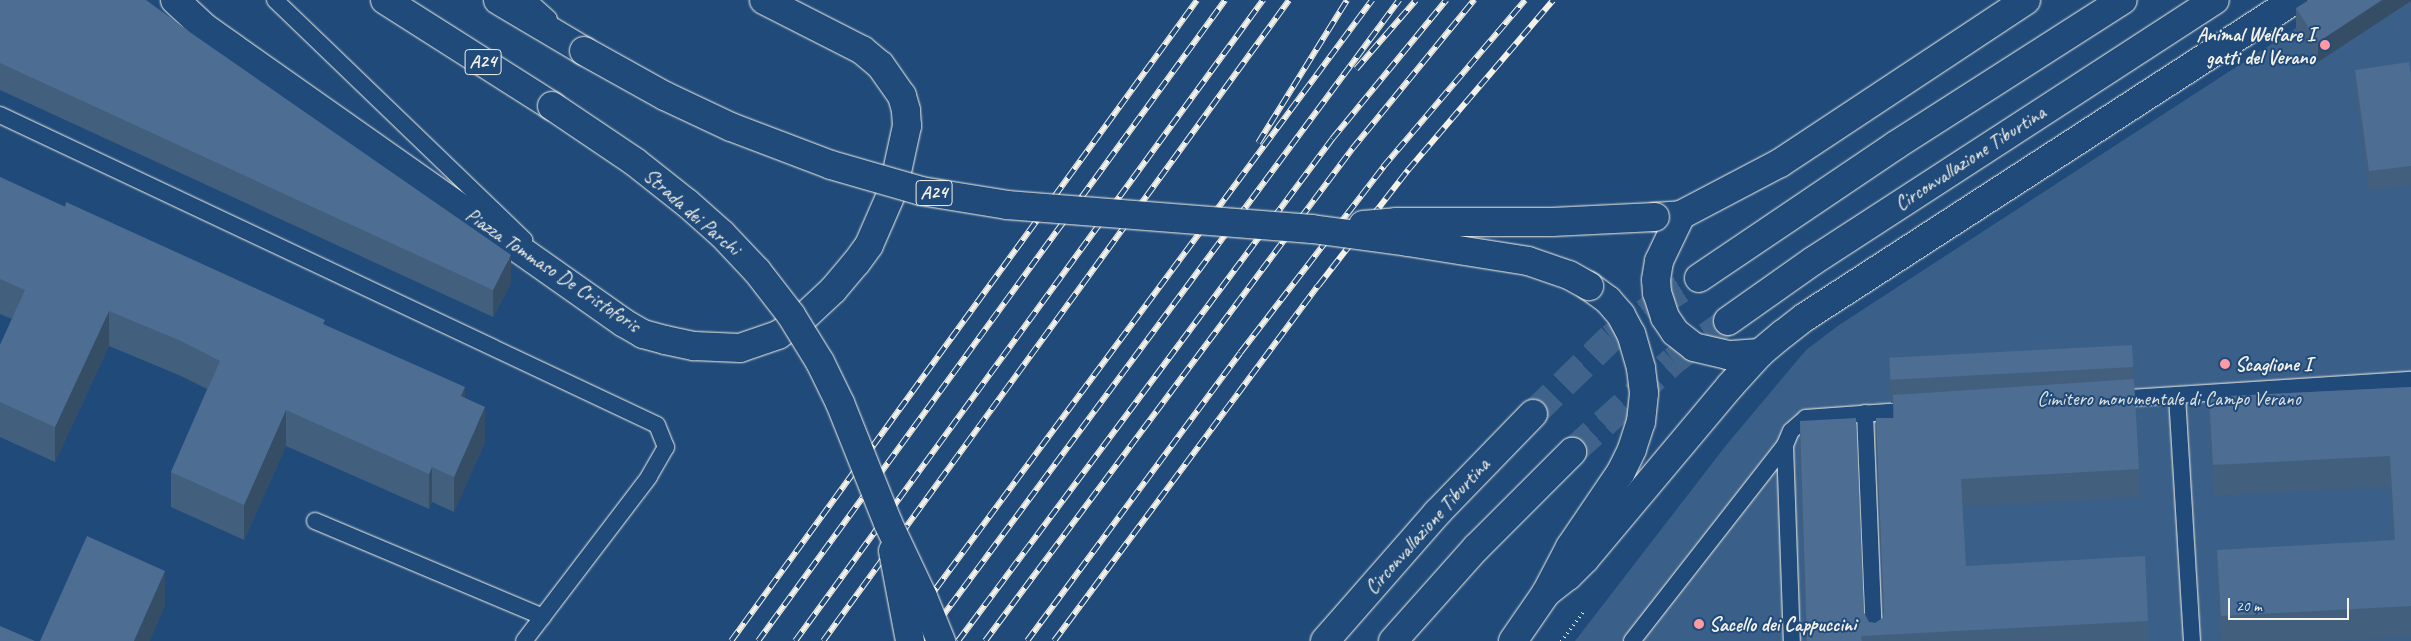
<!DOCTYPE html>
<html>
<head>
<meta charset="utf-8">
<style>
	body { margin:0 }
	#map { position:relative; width:2411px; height:641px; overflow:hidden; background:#1f4a7a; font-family:Caveat,sans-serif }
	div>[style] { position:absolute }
	.green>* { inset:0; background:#3a5f88 }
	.trunk-tunnel>* { height:28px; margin-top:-14px; transform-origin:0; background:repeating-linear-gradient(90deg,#3f638a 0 28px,transparent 0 42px) }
	.path>* { height:3px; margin-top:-1.5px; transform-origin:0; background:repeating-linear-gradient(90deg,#f4f1e8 0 1px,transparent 0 5px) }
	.roads { filter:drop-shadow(0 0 1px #f4f1e8) drop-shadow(0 0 1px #f4f1e8) }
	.service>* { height:16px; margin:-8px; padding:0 8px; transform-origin:8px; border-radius:8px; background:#1f4a7a }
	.minor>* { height:28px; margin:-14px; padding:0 14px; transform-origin:14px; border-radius:14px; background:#1f4a7a }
	.trunk>* { height:28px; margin:-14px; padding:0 14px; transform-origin:14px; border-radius:14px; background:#1f4a7a }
	.motorway>* { height:28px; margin:-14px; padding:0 14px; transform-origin:14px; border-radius:14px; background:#1f4a7a }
	.rail>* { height:5.5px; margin-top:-2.75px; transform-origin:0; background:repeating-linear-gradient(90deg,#1f4a7a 0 11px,#f4f1e8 0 22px); box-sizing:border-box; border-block:1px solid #f4f1e8 }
	.bridges { filter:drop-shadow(0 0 1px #f4f1e8) drop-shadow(0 0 1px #f4f1e8) }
	.motorway-bridge>* { height:28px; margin:-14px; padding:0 14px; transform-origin:14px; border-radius:14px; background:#1f4a7a }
	.wall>* { inset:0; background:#425f7e }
	.shaded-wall>* { inset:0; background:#364d66 }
	.building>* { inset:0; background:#4d6e92; transform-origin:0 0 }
	.dots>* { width:14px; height:14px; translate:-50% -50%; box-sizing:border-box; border:2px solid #1f4a7a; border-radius:50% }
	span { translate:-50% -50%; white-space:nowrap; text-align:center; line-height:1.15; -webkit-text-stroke:4px #1f4a7a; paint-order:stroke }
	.shield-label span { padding:1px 4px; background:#1f4a7a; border:1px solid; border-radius:4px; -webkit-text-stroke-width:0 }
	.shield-label { font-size:19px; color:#f4f1e8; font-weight:700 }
	.poi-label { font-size:20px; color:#f4f1e8; font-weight:700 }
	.right { translate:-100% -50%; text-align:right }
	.left { translate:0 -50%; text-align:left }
	.street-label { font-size:20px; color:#f4f1e8 }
	.park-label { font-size:20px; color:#e1e2de }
	.scale { position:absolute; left:2228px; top:598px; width:121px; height:22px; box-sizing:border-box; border:2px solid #f4f1e8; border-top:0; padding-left:6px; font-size:15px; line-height:18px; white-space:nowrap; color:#f4f1e8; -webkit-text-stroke:4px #1f4a7a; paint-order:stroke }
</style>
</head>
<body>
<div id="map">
	<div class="green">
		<i style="clip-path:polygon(2339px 0,2411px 0,2411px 641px,1575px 641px,1727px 444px,1806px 350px,1839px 325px)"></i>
	</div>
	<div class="trunk-tunnel">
		<i style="left:1533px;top:414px;width:109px;rotate:-44.3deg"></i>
		<i style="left:1611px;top:338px;width:57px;rotate:-36.5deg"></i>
		<i style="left:1657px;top:304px;width:49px;rotate:-31.8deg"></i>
		<i style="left:1572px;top:452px;width:136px;rotate:-42deg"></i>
		<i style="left:1673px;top:361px;width:68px;rotate:-36deg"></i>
	</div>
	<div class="path">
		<i style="left:1561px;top:641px;width:38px;rotate:-53deg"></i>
	</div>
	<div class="roads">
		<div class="service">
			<i style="left:275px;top:0;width:346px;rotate:43.9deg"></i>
			<i style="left:528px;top:0;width:28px;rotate:42deg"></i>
			<i style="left:0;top:115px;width:726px;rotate:25.26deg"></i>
			<i style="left:657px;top:425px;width:24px;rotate:68deg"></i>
			<i style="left:666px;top:447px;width:34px;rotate:120deg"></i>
			<i style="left:649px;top:477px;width:206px;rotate:127.3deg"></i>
			<i style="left:2177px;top:396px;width:245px;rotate:86.5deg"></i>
			<i style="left:2114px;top:399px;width:298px;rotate:-3.7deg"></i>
			<i style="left:1865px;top:413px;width:228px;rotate:87.7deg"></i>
			<i style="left:1785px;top:445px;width:196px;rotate:88deg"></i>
			<i style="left:315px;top:521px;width:247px;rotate:22.8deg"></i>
			<i style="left:1632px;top:641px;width:249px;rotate:-52deg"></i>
			<i style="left:1785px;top:445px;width:15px;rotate:-67deg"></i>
			<i style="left:1791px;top:431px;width:20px;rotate:-41deg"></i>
			<i style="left:1806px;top:418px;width:109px;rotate:-4.2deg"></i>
		</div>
		<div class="minor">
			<i style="left:175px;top:0;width:41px;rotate:43deg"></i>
			<i style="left:205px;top:28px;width:512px;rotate:35.15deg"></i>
			<i style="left:624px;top:323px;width:22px;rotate:30deg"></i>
			<i style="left:643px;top:334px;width:23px;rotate:15deg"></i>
			<i style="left:665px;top:340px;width:30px;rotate:12deg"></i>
			<i style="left:694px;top:346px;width:46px;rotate:2.5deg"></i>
			<i style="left:740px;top:348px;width:40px;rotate:-18.9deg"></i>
			<i style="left:778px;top:335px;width:30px;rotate:-34deg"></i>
			<i style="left:803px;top:318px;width:41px;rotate:-43deg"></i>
			<i style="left:833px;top:290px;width:35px;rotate:-50deg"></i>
			<i style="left:856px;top:263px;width:22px;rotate:-54deg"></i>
			<i style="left:869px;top:245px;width:60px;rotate:-66.4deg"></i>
			<i style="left:893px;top:190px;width:66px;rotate:-77.7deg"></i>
			<i style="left:907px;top:126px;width:16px;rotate:-94deg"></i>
			<i style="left:906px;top:110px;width:15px;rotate:-106deg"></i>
			<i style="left:902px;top:96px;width:38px;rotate:-125deg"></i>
			<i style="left:880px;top:65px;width:23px;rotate:-140deg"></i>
			<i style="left:862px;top:50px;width:110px;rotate:-153deg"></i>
		</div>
		<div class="trunk">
			<i style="left:1699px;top:278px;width:238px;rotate:-34deg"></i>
			<i style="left:1896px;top:145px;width:269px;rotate:-32.6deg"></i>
			<i style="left:1728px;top:321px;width:104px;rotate:-35.2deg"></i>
			<i style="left:1813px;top:261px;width:479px;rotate:-33deg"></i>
			<i style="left:1760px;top:353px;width:32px;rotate:176deg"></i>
			<i style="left:1728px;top:355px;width:35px;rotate:-167deg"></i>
			<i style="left:1694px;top:347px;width:24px;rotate:-142deg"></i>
			<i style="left:1675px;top:332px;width:18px;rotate:-124deg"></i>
			<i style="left:1665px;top:317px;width:25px;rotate:-108deg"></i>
			<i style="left:1657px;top:293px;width:13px;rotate:-94deg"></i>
			<i style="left:1656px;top:280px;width:19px;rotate:-81deg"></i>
			<i style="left:1659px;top:261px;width:51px;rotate:-64.4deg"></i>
			<i style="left:1681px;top:215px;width:112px;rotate:-27.7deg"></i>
			<i style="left:1780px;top:163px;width:295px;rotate:-33.5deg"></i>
			<i style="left:1325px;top:641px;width:170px;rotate:-48.8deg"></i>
			<i style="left:1437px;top:513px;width:138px;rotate:-45.9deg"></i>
			<i style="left:1393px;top:641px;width:125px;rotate:-48.3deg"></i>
			<i style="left:1476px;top:548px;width:136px;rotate:-45deg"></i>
			<i style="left:1513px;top:641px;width:58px;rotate:-55.5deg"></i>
			<i style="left:1546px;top:593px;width:28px;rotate:-38deg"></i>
			<i style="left:1568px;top:576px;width:24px;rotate:-45deg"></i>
			<i style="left:1585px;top:559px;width:226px;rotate:-50deg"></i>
			<i style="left:1730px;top:386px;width:45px;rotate:-47.7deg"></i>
			<i style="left:1760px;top:353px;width:30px;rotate:-40deg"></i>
			<i style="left:1783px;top:334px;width:28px;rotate:-38deg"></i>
			<i style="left:1805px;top:317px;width:583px;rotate:-32.95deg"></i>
		</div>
		<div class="motorway">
			<i style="left:385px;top:0;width:198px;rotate:32.4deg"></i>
			<i style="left:498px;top:0;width:100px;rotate:30.7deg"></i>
			<i style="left:1655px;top:217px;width:26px;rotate:-4deg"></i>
			<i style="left:1546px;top:593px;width:52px;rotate:-62.4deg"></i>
			<i style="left:1570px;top:547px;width:91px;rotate:-55.8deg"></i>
			<i style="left:1621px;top:472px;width:25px;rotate:-64deg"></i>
			<i style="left:1632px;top:449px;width:28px;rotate:-72deg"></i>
			<i style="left:1641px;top:422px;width:29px;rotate:-84deg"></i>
			<i style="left:1644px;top:393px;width:25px;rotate:-97deg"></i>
			<i style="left:1641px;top:368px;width:35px;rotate:-106deg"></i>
			<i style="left:1631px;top:334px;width:21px;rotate:-118deg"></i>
			<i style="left:1621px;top:315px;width:20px;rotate:-131deg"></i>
			<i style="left:1608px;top:300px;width:24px;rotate:-144deg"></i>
		</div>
	</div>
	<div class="rail">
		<i style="left:1356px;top:69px;width:91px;rotate:-49deg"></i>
		<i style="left:1258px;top:143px;width:168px;rotate:-58.1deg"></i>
		<i style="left:731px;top:641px;width:792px;rotate:-53.98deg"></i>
		<i style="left:758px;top:641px;width:793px;rotate:-53.92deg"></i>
		<i style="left:795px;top:641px;width:794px;rotate:-53.87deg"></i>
		<i style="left:823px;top:641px;width:792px;rotate:-53.98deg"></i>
		<i style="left:897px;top:641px;width:798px;rotate:-53.46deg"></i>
		<i style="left:924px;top:641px;width:798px;rotate:-53.46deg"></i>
		<i style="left:958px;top:641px;width:626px;rotate:-53.31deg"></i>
		<i style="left:1332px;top:139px;width:180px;rotate:-50.6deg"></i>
		<i style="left:985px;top:641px;width:614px;rotate:-53.28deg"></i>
		<i style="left:1352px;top:149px;width:193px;rotate:-50.7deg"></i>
		<i style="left:1027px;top:641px;width:358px;rotate:-53.5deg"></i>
		<i style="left:1240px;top:353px;width:235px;rotate:-52.4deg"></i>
		<i style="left:1383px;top:167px;width:219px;rotate:-49.6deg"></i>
		<i style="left:1054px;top:641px;width:442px;rotate:-53.4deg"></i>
		<i style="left:1318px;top:286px;width:147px;rotate:-52.2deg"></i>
		<i style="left:1408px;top:170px;width:223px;rotate:-49.5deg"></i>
	</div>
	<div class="bridges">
		<div class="motorway-bridge">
			<i style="left:584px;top:51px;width:93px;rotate:29.1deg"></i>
			<i style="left:665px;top:96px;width:73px;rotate:25.2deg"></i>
			<i style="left:731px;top:127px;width:107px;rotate:20.8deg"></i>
			<i style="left:831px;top:165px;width:94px;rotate:16.1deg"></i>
			<i style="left:921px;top:191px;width:87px;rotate:9.2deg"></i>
			<i style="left:1007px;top:205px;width:306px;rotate:4.5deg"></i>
			<i style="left:1312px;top:229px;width:97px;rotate:7.7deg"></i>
			<i style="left:1408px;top:242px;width:121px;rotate:9deg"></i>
			<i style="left:1528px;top:261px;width:43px;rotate:18.9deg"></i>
			<i style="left:1569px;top:275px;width:23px;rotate:29deg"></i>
			<i style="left:552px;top:106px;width:100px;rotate:34deg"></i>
			<i style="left:635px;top:162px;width:66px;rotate:38.3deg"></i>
			<i style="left:687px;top:203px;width:47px;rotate:41.5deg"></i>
			<i style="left:722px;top:234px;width:51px;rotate:46.6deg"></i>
			<i style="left:757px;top:271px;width:56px;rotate:52.3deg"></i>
			<i style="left:791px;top:315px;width:55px;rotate:58.3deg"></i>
			<i style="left:820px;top:362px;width:46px;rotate:64deg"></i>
			<i style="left:840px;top:403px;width:129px;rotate:68.2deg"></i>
			<i style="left:888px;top:523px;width:82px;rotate:64.7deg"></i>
			<i style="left:923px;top:597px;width:48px;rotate:67.8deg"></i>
			<i style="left:1363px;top:225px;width:33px;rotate:-5deg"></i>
			<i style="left:1396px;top:222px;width:156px"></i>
			<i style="left:1552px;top:222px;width:103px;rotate:-2.8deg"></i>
			<i style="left:893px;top:551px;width:92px;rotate:79.3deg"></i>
		</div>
	</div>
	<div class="wall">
		<i style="clip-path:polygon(0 0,511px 283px,493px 317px,0 90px)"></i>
		<i style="clip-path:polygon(2411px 0,2318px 62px,2296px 28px,2296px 8px)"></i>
		<i style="clip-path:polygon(2355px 70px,2411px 75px,2411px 186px,2369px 191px,2355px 90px)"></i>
		<i style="clip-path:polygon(0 177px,325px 325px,465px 398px,485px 442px,454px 512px,432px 502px,429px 509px,286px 446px,244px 540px,171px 507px,171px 472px,207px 389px,181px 376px,109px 346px,55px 462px,0 437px,0 345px,12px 319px,0 314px)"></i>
		<i style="clip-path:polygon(1889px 360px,2133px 367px,2133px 379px,2139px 469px,2139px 497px,1963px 507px,1966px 566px,2148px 621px,2148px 641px,1806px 641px,1800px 449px,1800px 421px,1864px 613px,1869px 622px,1875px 623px,1883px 618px,1883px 616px,1876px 446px,1876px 418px,1893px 418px,1893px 403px,1891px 403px,1889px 380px)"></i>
		<i style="clip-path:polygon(2411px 387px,2411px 637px,2332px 641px,2221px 641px,2217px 581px,2217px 550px,2393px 541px,2390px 487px,2213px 496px,2209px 428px,2209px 397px)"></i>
	</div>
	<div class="shaded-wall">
		<i style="clip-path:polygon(2382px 0,2411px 0,2411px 1px,2318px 62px,2318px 42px)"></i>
		<i style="clip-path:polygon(511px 255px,511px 283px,493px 317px,493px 290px)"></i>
		<i style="clip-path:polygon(109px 311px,109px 346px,55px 462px,55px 427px)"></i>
		<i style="clip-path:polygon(465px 387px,465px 422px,461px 396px)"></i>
		<i style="clip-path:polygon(485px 407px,485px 442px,454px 512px,454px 477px)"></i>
		<i style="clip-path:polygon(286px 410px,286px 446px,244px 540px,244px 505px)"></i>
		<i style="clip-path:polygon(432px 467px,432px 502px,429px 509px,429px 474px)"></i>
		<i style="clip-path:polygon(165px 571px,165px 606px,150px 641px,134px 641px)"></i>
	</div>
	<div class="building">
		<i style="clip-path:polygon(0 0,146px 0,194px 35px,511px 255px,493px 290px,0 63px)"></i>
		<i style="clip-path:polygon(2309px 0,2382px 0,2318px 42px,2296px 8px)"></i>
		<i style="clip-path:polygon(2409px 62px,2411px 75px,2411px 166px,2369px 171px,2355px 70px)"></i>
		<i style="clip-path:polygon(0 177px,65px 207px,66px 202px,187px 257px,325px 320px,323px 324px,465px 387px,461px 396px,485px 407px,454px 477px,432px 467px,429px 474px,286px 410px,244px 505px,171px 472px,220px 361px,181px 341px,109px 311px,55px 427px,0 402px,0 345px,25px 290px,0 279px)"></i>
		<i style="left:2132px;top:345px;width:22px;height:243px;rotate:87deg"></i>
		<i style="clip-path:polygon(2134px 379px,2139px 469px,1961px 479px,1966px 566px,2145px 556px,2148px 621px,1861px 636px,1862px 641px,1807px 641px,1800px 421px,1856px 418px,1864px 613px,1869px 622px,1875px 623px,1883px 618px,1884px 613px,1876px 418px,1894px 418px,1893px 395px)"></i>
		<i style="clip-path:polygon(2411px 387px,2411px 606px,2221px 616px,2217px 550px,2395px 540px,2390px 456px,2213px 465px,2209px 397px)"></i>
		<i style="clip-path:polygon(87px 536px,165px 571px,134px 641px,40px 641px)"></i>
		<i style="clip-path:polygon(0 626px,35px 641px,0 641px)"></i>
	</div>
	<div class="dots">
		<i style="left:2325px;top:45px;background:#ff9aa2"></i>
		<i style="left:2225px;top:364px;background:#ff9aa2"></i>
		<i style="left:1699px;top:624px;background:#ff9aa2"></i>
	</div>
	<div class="shield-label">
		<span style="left:483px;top:62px">A24</span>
		<span style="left:934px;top:193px">A24</span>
	</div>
	<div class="poi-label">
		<span class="right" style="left:2315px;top:46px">Animal Welfare I<br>gatti del Verano</span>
		<span class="left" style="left:2235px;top:364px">Scaglione I</span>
		<span class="left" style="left:1709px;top:624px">Sacello dei Cappuccini</span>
	</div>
	<div class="street-label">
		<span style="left:1970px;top:158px;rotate:-33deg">Circonvallazione Tiburtina</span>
		<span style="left:692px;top:212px;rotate:41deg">Strada dei Parchi</span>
		<span style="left:553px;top:270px;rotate:34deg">Piazza Tommaso De Cristoforis</span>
		<span style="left:1427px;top:526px;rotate:-48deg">Circonvallazione Tiburtina</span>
	</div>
	<div class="park-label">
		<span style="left:2169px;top:398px">Cimitero monumentale di Campo Verano</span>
	</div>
	<div class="scale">20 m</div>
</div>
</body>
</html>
